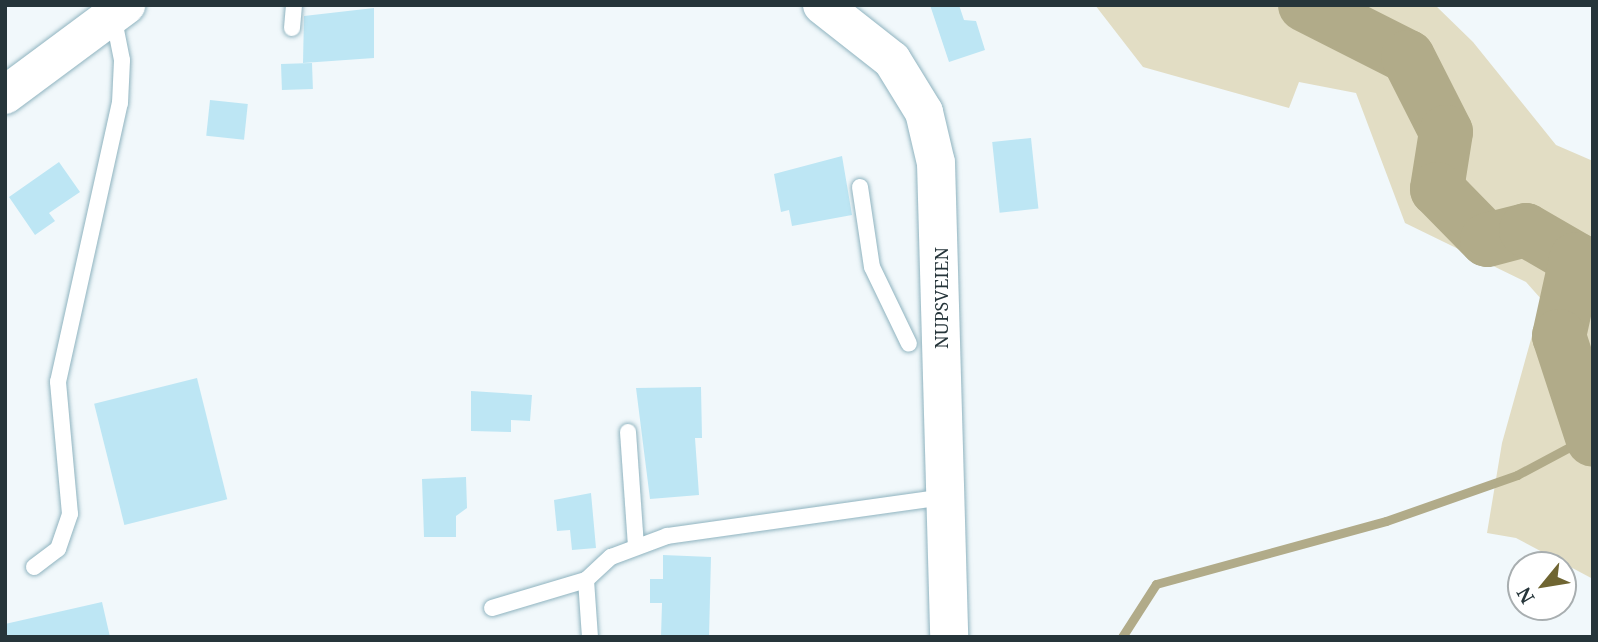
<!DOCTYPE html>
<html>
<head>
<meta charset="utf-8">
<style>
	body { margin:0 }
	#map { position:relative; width:1598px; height:642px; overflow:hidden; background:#f1f8fb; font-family:"Noto Serif",serif }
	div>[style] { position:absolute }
	.green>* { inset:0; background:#e2ddc4 }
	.stream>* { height:9px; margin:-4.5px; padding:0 4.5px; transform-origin:4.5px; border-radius:4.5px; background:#b1ab89 }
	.river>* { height:54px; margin:-27px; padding:0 27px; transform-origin:27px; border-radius:27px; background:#b1ab89 }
	.building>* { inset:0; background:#bde6f4; transform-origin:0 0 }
	.roads { filter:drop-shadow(0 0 2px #8fb3bf) drop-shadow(0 0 2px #8fb3bf) }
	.lane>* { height:16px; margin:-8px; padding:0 8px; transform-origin:8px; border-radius:8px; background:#fff }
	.secondary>* { height:38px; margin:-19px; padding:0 19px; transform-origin:19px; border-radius:19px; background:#fff }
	span { translate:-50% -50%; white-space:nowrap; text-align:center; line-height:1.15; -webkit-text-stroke:6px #fff; paint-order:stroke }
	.street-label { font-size:18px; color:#26353a }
	.frame { position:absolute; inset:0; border:7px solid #26353a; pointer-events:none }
	.north { position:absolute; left:1507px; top:551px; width:70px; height:70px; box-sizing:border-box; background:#fff; border:2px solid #a8aeb0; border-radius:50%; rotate:240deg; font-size:19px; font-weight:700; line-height:28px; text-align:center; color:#26353a }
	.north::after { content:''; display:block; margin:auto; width:24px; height:32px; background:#6f6532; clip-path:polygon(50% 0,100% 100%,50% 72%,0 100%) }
</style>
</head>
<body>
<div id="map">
	<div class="green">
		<i style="clip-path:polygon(1095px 5px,1435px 5px,1473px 42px,1556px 145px,1593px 161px,1593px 579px,1516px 538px,1487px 533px,1502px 443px,1542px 300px,1526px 282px,1405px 223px,1356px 93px,1299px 82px,1289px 108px,1143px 67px)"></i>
	</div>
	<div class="stream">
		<i style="left:1122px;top:637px;width:63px;rotate:-57.3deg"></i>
		<i style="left:1156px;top:584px;width:238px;rotate:-15.3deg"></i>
		<i style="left:1386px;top:521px;width:139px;rotate:-19.3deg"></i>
		<i style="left:1517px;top:475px;width:83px;rotate:-28.1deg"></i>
	</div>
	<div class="river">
		<i style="left:1305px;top:5px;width:115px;rotate:26.8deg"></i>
		<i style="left:1408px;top:57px;width:84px;rotate:63.1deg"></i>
		<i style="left:1446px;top:132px;width:58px;rotate:99deg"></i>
		<i style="left:1437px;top:189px;width:71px;rotate:45.6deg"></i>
		<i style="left:1487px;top:240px;width:40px;rotate:-14.4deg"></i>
		<i style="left:1526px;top:230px;width:58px;rotate:30.1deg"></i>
		<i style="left:1576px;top:259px;width:79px;rotate:102.4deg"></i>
		<i style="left:1559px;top:336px;width:109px;rotate:71.9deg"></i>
	</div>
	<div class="building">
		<i style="clip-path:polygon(930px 5px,959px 5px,964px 20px,976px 21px,985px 50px,949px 62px)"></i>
		<i style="clip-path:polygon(374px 8px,374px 58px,303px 63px,304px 16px)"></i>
		<i style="left:312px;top:63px;width:26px;height:31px;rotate:88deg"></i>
		<i style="left:210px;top:100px;width:38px;height:36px;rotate:6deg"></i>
		<i style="left:1031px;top:138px;width:71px;height:39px;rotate:84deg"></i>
		<i style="clip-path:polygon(842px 156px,852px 215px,792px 226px,789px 210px,781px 212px,774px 174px)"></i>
		<i style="clip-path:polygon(59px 162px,80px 192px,49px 213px,55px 221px,35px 235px,9px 197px)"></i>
		<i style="left:197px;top:378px;width:125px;height:106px;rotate:76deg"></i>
		<i style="clip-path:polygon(701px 387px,702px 438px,695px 438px,699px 495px,650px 499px,636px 388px)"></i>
		<i style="clip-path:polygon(471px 391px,532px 395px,530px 421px,511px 420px,511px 432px,471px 431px)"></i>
		<i style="clip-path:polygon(466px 477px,467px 508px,456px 516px,456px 537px,424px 537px,422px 479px)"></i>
		<i style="clip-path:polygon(591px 493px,596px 548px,572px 550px,570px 530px,557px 531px,554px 500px)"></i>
		<i style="clip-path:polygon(663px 555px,711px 557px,709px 637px,661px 637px,662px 603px,650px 603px,650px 579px,663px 579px)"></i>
		<i style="clip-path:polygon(102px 602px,110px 637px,5px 637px,5px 624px)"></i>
	</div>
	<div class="roads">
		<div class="lane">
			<i style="left:292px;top:28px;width:23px;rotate:-85deg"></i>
			<i style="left:860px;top:187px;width:81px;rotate:81.5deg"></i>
			<i style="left:872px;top:267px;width:85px;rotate:64.3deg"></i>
			<i style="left:628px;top:432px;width:114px;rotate:86deg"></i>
			<i style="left:34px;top:567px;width:30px;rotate:-37deg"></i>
			<i style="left:58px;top:549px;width:37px;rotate:-71deg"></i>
			<i style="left:70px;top:514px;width:133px;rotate:-95.2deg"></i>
			<i style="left:58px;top:382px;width:286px;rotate:-77.5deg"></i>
			<i style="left:120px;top:103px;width:43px;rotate:-87.3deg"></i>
			<i style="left:122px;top:60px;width:46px;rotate:-101.3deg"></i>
			<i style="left:586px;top:580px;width:57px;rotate:86deg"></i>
			<i style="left:492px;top:608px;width:98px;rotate:-16.6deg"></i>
			<i style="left:586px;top:580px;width:34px;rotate:-43deg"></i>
			<i style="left:611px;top:557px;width:60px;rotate:-20.6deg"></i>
			<i style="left:667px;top:536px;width:280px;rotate:-8deg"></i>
		</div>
		<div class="secondary">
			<i style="left:822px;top:5px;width:89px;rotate:38.2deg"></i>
			<i style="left:892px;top:60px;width:61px;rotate:58.4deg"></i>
			<i style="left:924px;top:112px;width:52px;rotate:76.8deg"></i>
			<i style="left:936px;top:163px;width:474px;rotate:88.4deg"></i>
			<i style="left:5px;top:95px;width:151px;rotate:-36.6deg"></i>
		</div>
	</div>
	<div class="street-label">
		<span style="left:941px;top:298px;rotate:-90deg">NUPSVEIEN</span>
	</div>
	<div class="frame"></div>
	<div class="north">N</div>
</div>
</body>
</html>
